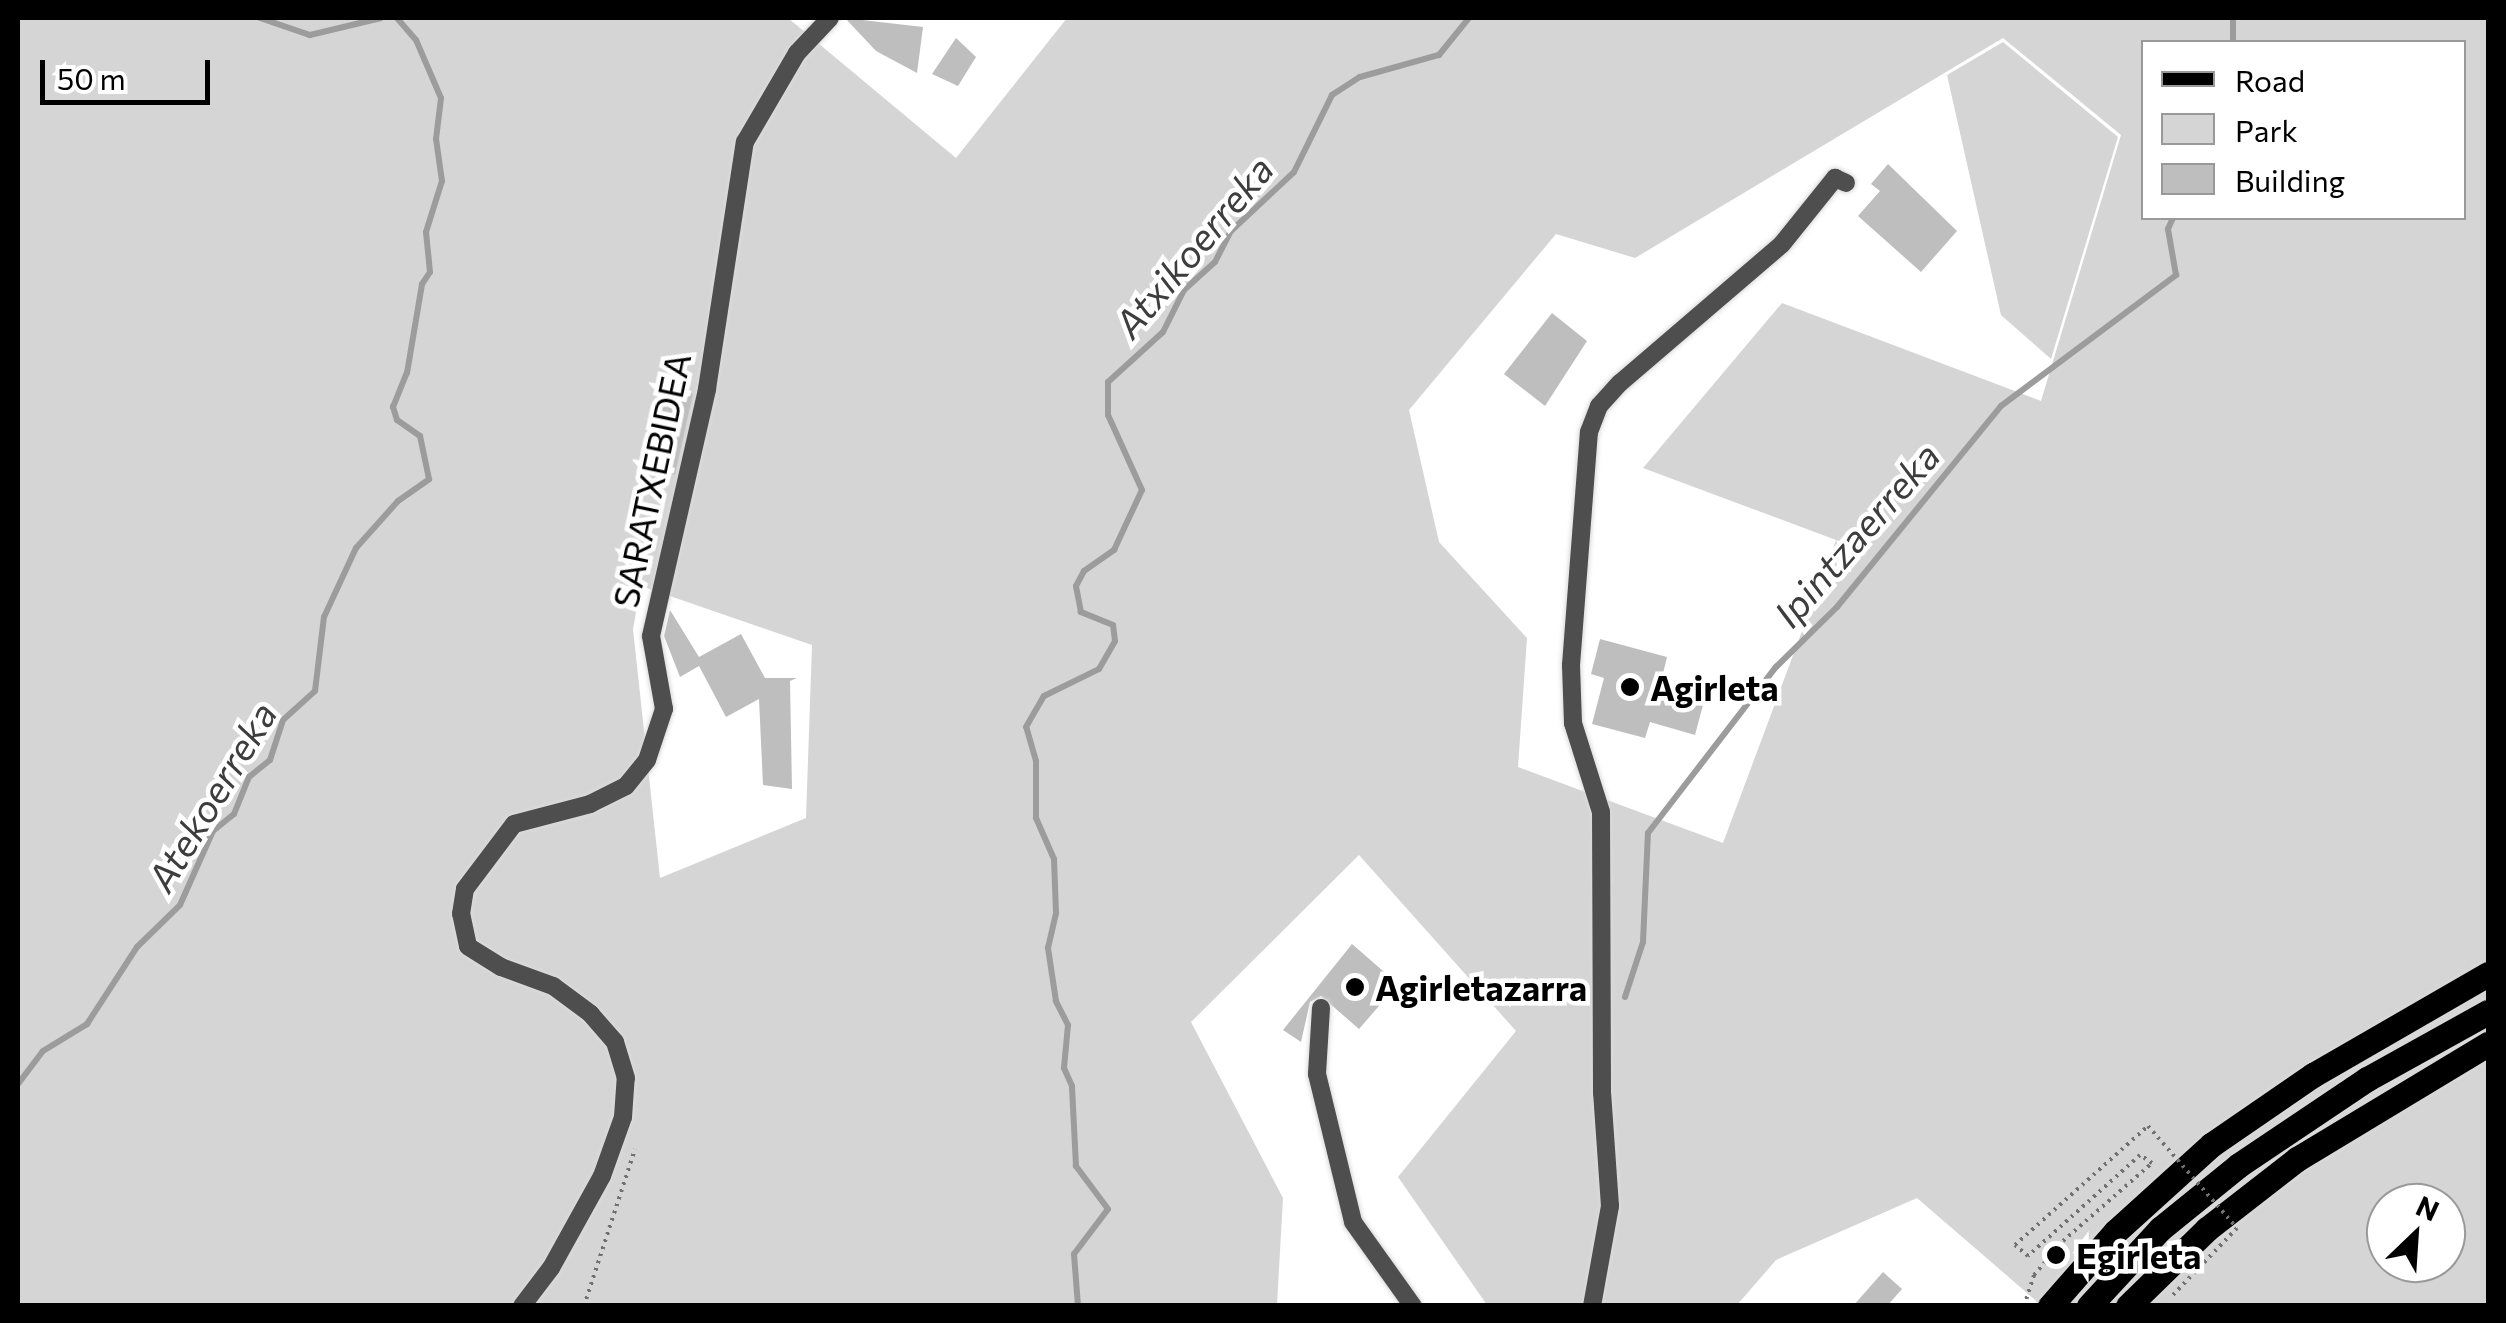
<!DOCTYPE html>
<html>
<head>
<meta charset="utf-8">
<style>
	body { margin:0 }
	#map { position:relative; width:2506px; height:1323px; overflow:hidden; background:#fff; font-family:Commissioner,sans-serif }
	div>[style] { position:absolute }
	.green>* { inset:0; background:#d5d5d5 }
	.stream>* { height:6px; margin:-3px; padding:0 3px; transform-origin:3px; border-radius:3px; background:#9c9c9c }
	.building>* { inset:0; background:#bebebe }
	.path>* { height:4px; margin-top:-2px; transform-origin:0; background:repeating-linear-gradient(90deg,#707070 0 2.5px,transparent 0 7.5px) }
	.roads { filter:drop-shadow(0 0 2px #dbdbdb) drop-shadow(0 0 2px #dbdbdb) }
	.minor>* { height:18px; margin:-9px; padding:0 9px; transform-origin:9px; border-radius:9px; background:#4e4e4e }
	.primary>* { height:25px; margin:-12.5px; padding:0 12.5px; transform-origin:12.5px; border-radius:12.5px; background:#000 }
	.path-bridge>* { height:4px; margin-top:-2px; transform-origin:0; background:repeating-linear-gradient(90deg,#707070 0 2.5px,transparent 0 7.5px) }
	.dots>* { width:28px; height:28px; translate:-50% -50%; box-sizing:border-box; border:5px solid #fff; border-radius:50% }
	span { translate:-50% -50%; white-space:nowrap; text-align:center; line-height:1.15; -webkit-text-stroke:9px #fff; paint-order:stroke }
	.street-label { font-size:35px; color:#000 }
	.poi-label { font-size:35px; color:#000; font-weight:700 }
	.left { translate:0 -50%; text-align:left }
	.water-label { font-size:38px; color:#3d3d3d; font-style:italic }
	.frame { position:absolute; inset:0; border:20px solid #000; pointer-events:none }
	.legend { position:absolute; left:2141px; top:40px; width:325px; height:180px; box-sizing:border-box; background:#fff; border:2px solid #999; margin:0; padding:12px 18px; list-style:none; font-size:30px; color:#000 }
	.legend li { display:flex; align-items:center; gap:20px; height:50px }
	.legend b { width:50px; border:2px solid #999 }
	.north { position:absolute; left:2366px; top:1183px; width:100px; height:100px; box-sizing:border-box; background:#fff; border:2px solid #999; border-radius:50%; rotate:25deg; font-size:28px; font-weight:700; line-height:40px; text-align:center; color:#000 }
	.north::after { content:''; display:block; margin:auto; width:35px; height:45px; background:#000; clip-path:polygon(50% 0,100% 100%,50% 72%,0 100%) }
	.scale { position:absolute; left:40px; top:60px; width:170px; height:45px; box-sizing:border-box; border:5px solid #000; border-top:0; padding-left:12px; font-size:30px; line-height:35px; white-space:nowrap; color:#000; -webkit-text-stroke:8px #fff; paint-order:stroke }
</style>
</head>
<body>
<div id="map">
	<div class="green">
		<i style="clip-path:polygon(evenodd,18px 18px,788px 18px,956px 158px,1067px 18px,2488px 18px,2488px 1305px,2041px 1305px,1917px 1198px,1776px 1260px,1737px 1305px,1487px 1305px,1398px 1177px,1516px 1031px,1359px 855px,1191px 1022px,1283px 1198px,1277px 1305px,18px 1305px,18px 18px,2003px 38px,2121px 135px,2041px 401px,1782px 303px,1643px 468px,1836px 540px,1723px 843px,1518px 767px,1527px 638px,1439px 542px,1409px 410px,1556px 234px,1635px 258px,2003px 38px,18px 18px,2144px 42px,2464px 42px,2464px 218px,2144px 218px,2144px 42px,18px 18px,641px 586px,812px 645px,806px 818px,660px 878px,633px 629px,641px 586px,18px 18px,2386px 1203px,2446px 1203px,2446px 1263px,2386px 1263px,2386px 1203px)"></i>
		<i style="clip-path:polygon(2003px 42px,2118px 137px,2051px 359px,2001px 315px,1947px 75px)"></i>
	</div>
	<div class="stream">
		<i style="left:260px;top:18px;width:53px;rotate:18.8deg"></i>
		<i style="left:310px;top:35px;width:73px;rotate:-13.5deg"></i>
		<i style="left:2233px;top:18px;width:24px;rotate:90deg"></i>
		<i style="left:1625px;top:997px;width:58px;rotate:-71.9deg"></i>
		<i style="left:1643px;top:942px;width:109px;rotate:-87.4deg"></i>
		<i style="left:1648px;top:833px;width:210px;rotate:-52.4deg"></i>
		<i style="left:1776px;top:667px;width:86px;rotate:-44.5deg"></i>
		<i style="left:1837px;top:607px;width:259px;rotate:-50.8deg"></i>
		<i style="left:2001px;top:406px;width:219px;rotate:-36.8deg"></i>
		<i style="left:2176px;top:275px;width:47px;rotate:-99.9deg"></i>
		<i style="left:2168px;top:229px;width:12px;rotate:-66deg"></i>
		<i style="left:18px;top:1084px;width:41px;rotate:-52.9deg"></i>
		<i style="left:43px;top:1051px;width:52px;rotate:-31.5deg"></i>
		<i style="left:87px;top:1024px;width:92px;rotate:-57deg"></i>
		<i style="left:137px;top:947px;width:60px;rotate:-44.3deg"></i>
		<i style="left:180px;top:905px;width:81px;rotate:-66deg"></i>
		<i style="left:213px;top:831px;width:27px;rotate:-39deg"></i>
		<i style="left:234px;top:814px;width:40px;rotate:-68deg"></i>
		<i style="left:249px;top:777px;width:27px;rotate:-39deg"></i>
		<i style="left:270px;top:760px;width:42px;rotate:-72deg"></i>
		<i style="left:283px;top:720px;width:43px;rotate:-42.2deg"></i>
		<i style="left:315px;top:691px;width:75px;rotate:-83.1deg"></i>
		<i style="left:324px;top:617px;width:76px;rotate:-65.1deg"></i>
		<i style="left:356px;top:548px;width:63px;rotate:-48.2deg"></i>
		<i style="left:398px;top:501px;width:38px;rotate:-35deg"></i>
		<i style="left:429px;top:479px;width:44px;rotate:-101.8deg"></i>
		<i style="left:420px;top:436px;width:28px;rotate:-145deg"></i>
		<i style="left:397px;top:420px;width:14px;rotate:-107deg"></i>
		<i style="left:393px;top:407px;width:37px;rotate:-68deg"></i>
		<i style="left:407px;top:373px;width:90px;rotate:-80.4deg"></i>
		<i style="left:422px;top:284px;width:14px;rotate:-56deg"></i>
		<i style="left:430px;top:272px;width:40px;rotate:-95.7deg"></i>
		<i style="left:426px;top:232px;width:53px;rotate:-72.6deg"></i>
		<i style="left:442px;top:181px;width:42px;rotate:-98.1deg"></i>
		<i style="left:436px;top:139px;width:41px;rotate:-83deg"></i>
		<i style="left:441px;top:98px;width:63px;rotate:-113.3deg"></i>
		<i style="left:416px;top:40px;width:29px;rotate:-131deg"></i>
		<i style="left:1078px;top:1306px;width:52px;rotate:-94.4deg"></i>
		<i style="left:1074px;top:1254px;width:56px;rotate:-52.9deg"></i>
		<i style="left:1108px;top:1209px;width:54px;rotate:-126.7deg"></i>
		<i style="left:1076px;top:1166px;width:80px;rotate:-92.9deg"></i>
		<i style="left:1072px;top:1086px;width:20px;rotate:-114deg"></i>
		<i style="left:1064px;top:1068px;width:43px;rotate:-84.7deg"></i>
		<i style="left:1068px;top:1025px;width:27px;rotate:-117deg"></i>
		<i style="left:1056px;top:1001px;width:54px;rotate:-98.6deg"></i>
		<i style="left:1048px;top:948px;width:36px;rotate:-77deg"></i>
		<i style="left:1056px;top:913px;width:54px;rotate:-92.1deg"></i>
		<i style="left:1054px;top:859px;width:45px;rotate:-113.7deg"></i>
		<i style="left:1036px;top:818px;width:57px;rotate:-90deg"></i>
		<i style="left:1036px;top:761px;width:35px;rotate:-106deg"></i>
		<i style="left:1026px;top:727px;width:36px;rotate:-60deg"></i>
		<i style="left:1044px;top:696px;width:61px;rotate:-26.1deg"></i>
		<i style="left:1099px;top:669px;width:32px;rotate:-60deg"></i>
		<i style="left:1115px;top:641px;width:16px;rotate:-97deg"></i>
		<i style="left:1113px;top:625px;width:35px;rotate:-158deg"></i>
		<i style="left:1081px;top:612px;width:26px;rotate:-101deg"></i>
		<i style="left:1076px;top:586px;width:17px;rotate:-62deg"></i>
		<i style="left:1084px;top:571px;width:37px;rotate:-35deg"></i>
		<i style="left:1114px;top:550px;width:66px;rotate:-65deg"></i>
		<i style="left:1142px;top:490px;width:82px;rotate:-114.4deg"></i>
		<i style="left:1108px;top:415px;width:33px;rotate:-90deg"></i>
		<i style="left:1108px;top:382px;width:74px;rotate:-42.3deg"></i>
		<i style="left:1163px;top:332px;width:47px;rotate:-63.4deg"></i>
		<i style="left:1184px;top:290px;width:42px;rotate:-42.1deg"></i>
		<i style="left:1215px;top:262px;width:35px;rotate:-63deg"></i>
		<i style="left:1231px;top:231px;width:86px;rotate:-43.1deg"></i>
		<i style="left:1294px;top:172px;width:86px;rotate:-63.7deg"></i>
		<i style="left:1332px;top:95px;width:33px;rotate:-33deg"></i>
		<i style="left:1360px;top:77px;width:82px;rotate:-15.6deg"></i>
		<i style="left:1439px;top:55px;width:48px;rotate:-51deg"></i>
	</div>
	<div class="building">
		<i style="clip-path:polygon(845px 18px,923px 27px,917px 73px,876px 51px)"></i>
		<i style="clip-path:polygon(956px 38px,976px 57px,958px 86px,932px 74px)"></i>
		<i style="clip-path:polygon(1888px 164px,1957px 231px,1921px 272px,1858px 216px,1880px 191px,1871px 184px)"></i>
		<i style="clip-path:polygon(1552px 313px,1587px 341px,1545px 406px,1504px 374px)"></i>
		<i style="clip-path:polygon(668px 385px,693px 394px,675px 475px,641px 464px)"></i>
		<i style="clip-path:polygon(670px 610px,699px 657px,741px 634px,765px 678px,797px 678px,790px 681px,792px 789px,763px 785px,759px 699px,726px 717px,699px 666px,680px 677px,664px 636px)"></i>
		<i style="clip-path:polygon(1600px 639px,1667px 657px,1661px 682px,1683px 688px,1679px 699px,1703px 705px,1695px 735px,1650px 722px,1645px 738px,1592px 724px,1604px 678px,1591px 674px)"></i>
		<i style="clip-path:polygon(1352px 944px,1398px 984px,1359px 1029px,1321px 996px,1310px 1002px,1301px 1042px,1283px 1030px)"></i>
		<i style="clip-path:polygon(1883px 1272px,1902px 1289px,1887px 1306px,1853px 1306px)"></i>
	</div>
	<div class="path">
		<i style="left:584px;top:1306px;width:165px;rotate:-72deg"></i>
		<i style="left:2024px;top:1306px;width:33px;rotate:-72deg"></i>
		<i style="left:2034px;top:1275px;width:45px;rotate:-49.5deg"></i>
		<i style="left:2063px;top:1241px;width:118px;rotate:-41.2deg"></i>
		<i style="left:2152px;top:1163px;width:14px;rotate:-146deg"></i>
		<i style="left:2140px;top:1155px;width:151px;rotate:138deg"></i>
	</div>
	<div class="roads">
		<div class="minor">
			<i style="left:1321px;top:1008px;width:66px;rotate:93.5deg"></i>
			<i style="left:1317px;top:1074px;width:152px;rotate:76.3deg"></i>
			<i style="left:1353px;top:1222px;width:103px;rotate:54.5deg"></i>
			<i style="left:522px;top:1306px;width:48px;rotate:-52.7deg"></i>
			<i style="left:551px;top:1268px;width:105px;rotate:-61deg"></i>
			<i style="left:602px;top:1176px;width:63px;rotate:-70.4deg"></i>
			<i style="left:623px;top:1117px;width:39px;rotate:-86deg"></i>
			<i style="left:626px;top:1078px;width:38px;rotate:-107deg"></i>
			<i style="left:615px;top:1042px;width:37px;rotate:-131deg"></i>
			<i style="left:591px;top:1014px;width:47px;rotate:-143.6deg"></i>
			<i style="left:553px;top:986px;width:55px;rotate:-159.9deg"></i>
			<i style="left:501px;top:967px;width:39px;rotate:-148deg"></i>
			<i style="left:468px;top:946px;width:33px;rotate:-102deg"></i>
			<i style="left:461px;top:914px;width:25px;rotate:-81deg"></i>
			<i style="left:465px;top:889px;width:81px;rotate:-53deg"></i>
			<i style="left:514px;top:824px;width:79px;rotate:-14.7deg"></i>
			<i style="left:590px;top:804px;width:40px;rotate:-26.6deg"></i>
			<i style="left:626px;top:786px;width:33px;rotate:-51deg"></i>
			<i style="left:647px;top:760px;width:54px;rotate:-71.6deg"></i>
			<i style="left:664px;top:709px;width:74px;rotate:-100.1deg"></i>
			<i style="left:651px;top:636px;width:253px;rotate:-77.2deg"></i>
			<i style="left:707px;top:389px;width:250px;rotate:-81.3deg"></i>
			<i style="left:745px;top:142px;width:103px;rotate:-59.7deg"></i>
			<i style="left:797px;top:53px;width:48px;rotate:-46.7deg"></i>
			<i style="left:1592px;top:1306px;width:102px;rotate:-79.8deg"></i>
			<i style="left:1610px;top:1206px;width:113px;rotate:-94deg"></i>
			<i style="left:1602px;top:1093px;width:281px;rotate:-90.2deg"></i>
			<i style="left:1601px;top:812px;width:93px;rotate:-107.5deg"></i>
			<i style="left:1573px;top:723px;width:58px;rotate:-92deg"></i>
			<i style="left:1571px;top:665px;width:234px;rotate:-85.6deg"></i>
			<i style="left:1589px;top:432px;width:28px;rotate:-69deg"></i>
			<i style="left:1599px;top:406px;width:31px;rotate:-48deg"></i>
			<i style="left:1620px;top:383px;width:213px;rotate:-40.6deg"></i>
			<i style="left:1782px;top:244px;width:85px;rotate:-51.2deg"></i>
			<i style="left:1835px;top:178px;width:12px;rotate:24deg"></i>
		</div>
		<div class="primary">
			<i style="left:2050px;top:1306px;width:98px;rotate:-48.7deg"></i>
			<i style="left:2115px;top:1232px;width:130px;rotate:-42.2deg"></i>
			<i style="left:2211px;top:1145px;width:124px;rotate:-34.5deg"></i>
			<i style="left:2313px;top:1075px;width:202px;rotate:-30deg"></i>
			<i style="left:2089px;top:1306px;width:105px;rotate:-47.3deg"></i>
			<i style="left:2160px;top:1229px;width:102px;rotate:-39deg"></i>
			<i style="left:2239px;top:1165px;width:154px;rotate:-33.9deg"></i>
			<i style="left:2367px;top:1079px;width:138px;rotate:-29deg"></i>
			<i style="left:2128px;top:1306px;width:110px;rotate:-44.3deg"></i>
			<i style="left:2207px;top:1229px;width:114px;rotate:-37.9deg"></i>
			<i style="left:2297px;top:1159px;width:223px;rotate:-31.1deg"></i>
		</div>
	</div>
	<div class="path-bridge">
		<i style="left:2028px;top:1256px;width:17px;rotate:-140deg"></i>
		<i style="left:2015px;top:1245px;width:178px;rotate:-41.8deg"></i>
		<i style="left:2148px;top:1126px;width:135px;rotate:48.9deg"></i>
		<i style="left:2237px;top:1228px;width:94px;rotate:133.7deg"></i>
	</div>
	<div class="dots">
		<i style="left:1630px;top:687px;background:#000"></i>
		<i style="left:1355px;top:987px;background:#000"></i>
		<i style="left:2056px;top:1255px;background:#000"></i>
	</div>
	<div class="street-label">
		<span style="left:651px;top:480px;rotate:-78deg">SARATXEBIDEA</span>
	</div>
	<div class="poi-label">
		<span class="left" style="left:1650px;top:687px">Agirleta</span>
		<span class="left" style="left:1375px;top:987px">Agirletazarra</span>
		<span class="left" style="left:2076px;top:1255px">Egirleta</span>
	</div>
	<div class="water-label">
		<span style="left:1193px;top:246px;rotate:-50deg">Atxikoerreka</span>
		<span style="left:1856px;top:534px;rotate:-49deg">Ipintzaerreka</span>
		<span style="left:211px;top:796px;rotate:-59deg">Atekoerreka</span>
	</div>
	<div class="frame"></div>
	<ul class="legend">
	<li><b style="height:12px;background:#000"></b>Road</li>
	<li><b style="height:28px;background:#d5d5d5"></b>Park</li>
	<li><b style="height:28px;background:#bebebe"></b>Building</li>
	</ul>
	<div class="north">N</div>
	<div class="scale">50 m</div>
</div>
</body>
</html>
